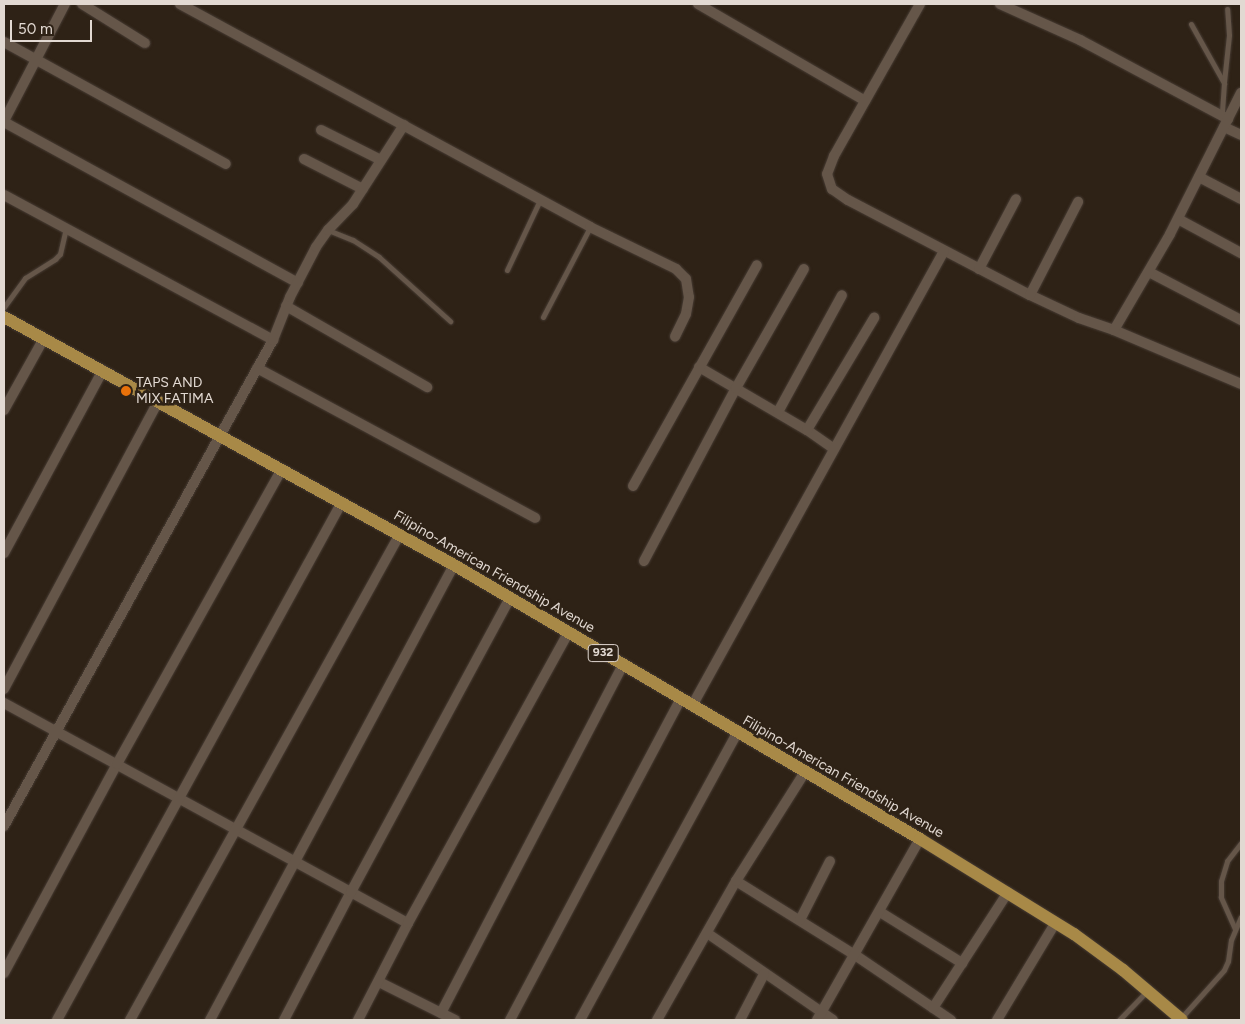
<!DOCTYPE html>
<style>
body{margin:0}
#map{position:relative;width:1245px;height:1024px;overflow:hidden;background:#2e2216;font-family:Figtree,sans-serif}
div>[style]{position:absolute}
.roads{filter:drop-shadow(0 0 1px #473c34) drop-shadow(0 0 1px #473c34)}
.service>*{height:5px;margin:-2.5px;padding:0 2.5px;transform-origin:2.5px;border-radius:2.5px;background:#655649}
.minor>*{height:10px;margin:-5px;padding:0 5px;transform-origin:5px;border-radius:5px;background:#655649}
.primary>*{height:12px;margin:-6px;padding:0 6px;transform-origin:6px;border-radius:6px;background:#a88947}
.dots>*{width:14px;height:14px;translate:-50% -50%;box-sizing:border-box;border:2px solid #2e2216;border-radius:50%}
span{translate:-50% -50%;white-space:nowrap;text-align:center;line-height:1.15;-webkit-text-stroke:5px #2e2216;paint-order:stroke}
.shield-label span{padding:1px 4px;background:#2e2216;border:1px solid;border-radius:4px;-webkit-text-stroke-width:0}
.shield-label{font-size:12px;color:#e2d9d2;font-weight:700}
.poi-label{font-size:14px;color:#e2d9d2}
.left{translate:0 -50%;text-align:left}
.street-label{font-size:14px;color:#e2d9d2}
.frame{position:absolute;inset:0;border:5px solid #e2d9d2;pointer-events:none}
.scale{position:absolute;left:10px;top:20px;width:82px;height:22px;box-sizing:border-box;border:2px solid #e2d9d2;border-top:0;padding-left:6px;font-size:15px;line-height:18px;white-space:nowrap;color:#e2d9d2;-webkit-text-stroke:4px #2e2216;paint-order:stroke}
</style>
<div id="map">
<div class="roads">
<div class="service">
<div style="left:1191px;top:24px;width:68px;rotate:60.8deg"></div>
<div style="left:1224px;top:83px;width:32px;rotate:94deg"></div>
<div style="left:1224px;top:82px;width:47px;rotate:-83.9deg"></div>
<div style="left:1229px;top:35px;width:26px;rotate:-94deg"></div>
<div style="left:328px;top:230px;width:27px;rotate:22deg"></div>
<div style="left:353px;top:240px;width:31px;rotate:33deg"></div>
<div style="left:379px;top:257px;width:96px;rotate:42deg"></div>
<div style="left:507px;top:270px;width:77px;rotate:-64.8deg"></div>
<div style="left:4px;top:307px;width:36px;rotate:-54deg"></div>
<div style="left:25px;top:278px;width:36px;rotate:-32deg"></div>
<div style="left:55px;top:259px;width:7px;rotate:-45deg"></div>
<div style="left:60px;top:254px;width:26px;rotate:-77deg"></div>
<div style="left:543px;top:317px;width:102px;rotate:-62.4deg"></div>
<div style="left:1235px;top:929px;width:35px;rotate:-114deg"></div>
<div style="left:1221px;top:897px;width:16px;rotate:-90deg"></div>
<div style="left:1221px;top:881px;width:21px;rotate:-73deg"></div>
<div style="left:1227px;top:861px;width:23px;rotate:-52deg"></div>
<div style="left:1181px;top:1018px;width:64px;rotate:-48.1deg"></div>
<div style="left:1224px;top:970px;width:10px;rotate:-66deg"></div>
<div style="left:1228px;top:961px;width:21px;rotate:-82deg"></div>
<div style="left:1231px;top:940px;width:25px;rotate:-67deg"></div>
<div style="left:1119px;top:1020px;width:42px;rotate:-46deg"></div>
</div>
<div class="minor">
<div style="left:82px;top:4px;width:74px;rotate:31.8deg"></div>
<div style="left:180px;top:4px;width:467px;rotate:28.5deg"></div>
<div style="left:590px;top:227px;width:96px;rotate:26deg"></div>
<div style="left:676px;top:269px;width:14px;rotate:45deg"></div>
<div style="left:686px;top:279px;width:18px;rotate:81deg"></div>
<div style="left:689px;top:297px;width:17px;rotate:100deg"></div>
<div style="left:686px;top:314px;width:25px;rotate:116deg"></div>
<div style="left:698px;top:4px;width:193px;rotate:30.1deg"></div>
<div style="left:920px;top:4px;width:175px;rotate:119.5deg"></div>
<div style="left:834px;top:156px;width:19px;rotate:111deg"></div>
<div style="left:827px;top:174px;width:16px;rotate:72deg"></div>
<div style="left:832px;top:189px;width:19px;rotate:35deg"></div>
<div style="left:848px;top:200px;width:205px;rotate:27.6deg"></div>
<div style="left:1030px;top:295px;width:54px;rotate:25.1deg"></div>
<div style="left:1079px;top:318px;width:37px;rotate:19deg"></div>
<div style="left:1114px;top:330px;width:138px;rotate:23deg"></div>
<div style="left:1000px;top:4px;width:88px;rotate:24.2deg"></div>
<div style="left:1080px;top:40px;width:168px;rotate:28.1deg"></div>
<div style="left:4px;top:42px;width:253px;rotate:28.8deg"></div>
<div style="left:4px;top:121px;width:132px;rotate:-62.5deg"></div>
<div style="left:4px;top:122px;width:335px;rotate:28.7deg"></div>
<div style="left:1224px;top:127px;width:19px;rotate:25deg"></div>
<div style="left:321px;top:130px;width:67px;rotate:26.6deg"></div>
<div style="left:304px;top:159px;width:66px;rotate:27deg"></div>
<div style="left:1199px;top:177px;width:47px;rotate:27.6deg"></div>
<div style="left:4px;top:195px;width:306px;rotate:28.3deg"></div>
<div style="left:1178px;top:219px;width:72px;rotate:28.4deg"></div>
<div style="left:979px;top:269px;width:79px;rotate:-62.1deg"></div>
<div style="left:1149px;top:272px;width:104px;rotate:27.6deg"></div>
<div style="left:1030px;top:295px;width:105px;rotate:-62.7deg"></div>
<div style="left:286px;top:306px;width:163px;rotate:29.9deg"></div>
<div style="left:1114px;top:330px;width:111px;rotate:-59.7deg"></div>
<div style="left:1170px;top:234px;width:158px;rotate:-63.3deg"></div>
<div style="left:699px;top:367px;width:125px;rotate:30.3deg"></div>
<div style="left:807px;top:430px;width:33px;rotate:35deg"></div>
<div style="left:257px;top:368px;width:316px;rotate:28.3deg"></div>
<div style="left:4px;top:410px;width:82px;rotate:-60.9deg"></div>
<div style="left:778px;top:412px;width:133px;rotate:-61.3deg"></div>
<div style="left:807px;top:430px;width:131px;rotate:-59.1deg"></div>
<div style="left:633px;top:486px;width:253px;rotate:-60.7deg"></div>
<div style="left:4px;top:553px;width:208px;rotate:-61.6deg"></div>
<div style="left:644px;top:561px;width:196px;rotate:-62deg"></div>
<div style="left:736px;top:388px;width:137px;rotate:-60.3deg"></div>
<div style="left:4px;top:689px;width:328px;rotate:-61.8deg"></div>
<div style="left:4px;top:703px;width:460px;rotate:28.6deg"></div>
<div style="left:692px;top:706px;width:520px;rotate:-61.02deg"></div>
<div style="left:4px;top:826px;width:555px;rotate:-61.04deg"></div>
<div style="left:273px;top:340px;width:46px;rotate:-68.4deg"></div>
<div style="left:290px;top:297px;width:56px;rotate:-62.5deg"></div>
<div style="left:316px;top:247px;width:21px;rotate:-55deg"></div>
<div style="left:328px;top:230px;width:36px;rotate:-46deg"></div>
<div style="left:353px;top:204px;width:94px;rotate:-57.2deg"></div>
<div style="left:736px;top:881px;width:140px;rotate:31.9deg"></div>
<div style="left:855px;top:955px;width:116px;rotate:34.1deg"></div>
<div style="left:880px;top:912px;width:97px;rotate:31.9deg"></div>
<div style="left:800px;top:920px;width:66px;rotate:-63deg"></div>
<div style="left:707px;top:933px;width:153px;rotate:34.6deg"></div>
<div style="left:4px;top:973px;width:238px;rotate:-61.6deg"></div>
<div style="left:117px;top:764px;width:338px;rotate:-60.8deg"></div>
<div style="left:379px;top:982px;width:85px;rotate:26.6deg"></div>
<div style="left:933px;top:1008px;width:138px;rotate:-57.1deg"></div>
<div style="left:441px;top:1013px;width:393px;rotate:-62.4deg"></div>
<div style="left:57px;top:1020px;width:591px;rotate:-61.18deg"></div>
<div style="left:130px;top:1020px;width:556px;rotate:-60.95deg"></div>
<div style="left:210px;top:1020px;width:516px;rotate:-61.8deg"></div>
<div style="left:284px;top:1020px;width:144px;rotate:-62.4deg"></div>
<div style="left:351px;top:892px;width:334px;rotate:-61.6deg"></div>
<div style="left:358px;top:1020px;width:109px;rotate:-62.7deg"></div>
<div style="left:408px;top:923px;width:331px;rotate:-61.1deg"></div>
<div style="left:510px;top:1020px;width:364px;rotate:-62deg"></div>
<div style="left:580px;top:1020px;width:327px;rotate:-61.3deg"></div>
<div style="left:657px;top:1020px;width:160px;rotate:-60.4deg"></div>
<div style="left:736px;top:881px;width:129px;rotate:-57.7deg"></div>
<div style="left:740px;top:1020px;width:52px;rotate:-62.4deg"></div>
<div style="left:817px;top:1020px;width:208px;rotate:-60.4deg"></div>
<div style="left:997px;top:1020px;width:114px;rotate:-59deg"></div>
</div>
<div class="primary">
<div style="left:4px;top:317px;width:514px;rotate:28.86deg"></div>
<div style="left:454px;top:565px;width:541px;rotate:30.45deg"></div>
<div style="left:920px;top:839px;width:181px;rotate:31.7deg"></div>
<div style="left:1074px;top:934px;width:61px;rotate:36.3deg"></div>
<div style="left:1123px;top:970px;width:77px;rotate:40.3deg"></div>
</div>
</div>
<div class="dots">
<div style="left:126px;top:391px;background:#e8710a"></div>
</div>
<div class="shield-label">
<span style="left:603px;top:653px">932</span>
</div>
<div class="poi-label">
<span class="left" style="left:136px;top:391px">TAPS AND<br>MIX FATIMA</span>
</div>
<div class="street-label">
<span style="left:494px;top:572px;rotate:30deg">Filipino-American Friendship Avenue</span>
<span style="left:843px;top:777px;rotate:30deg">Filipino-American Friendship Avenue</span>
</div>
<div class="frame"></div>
<div class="scale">50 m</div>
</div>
